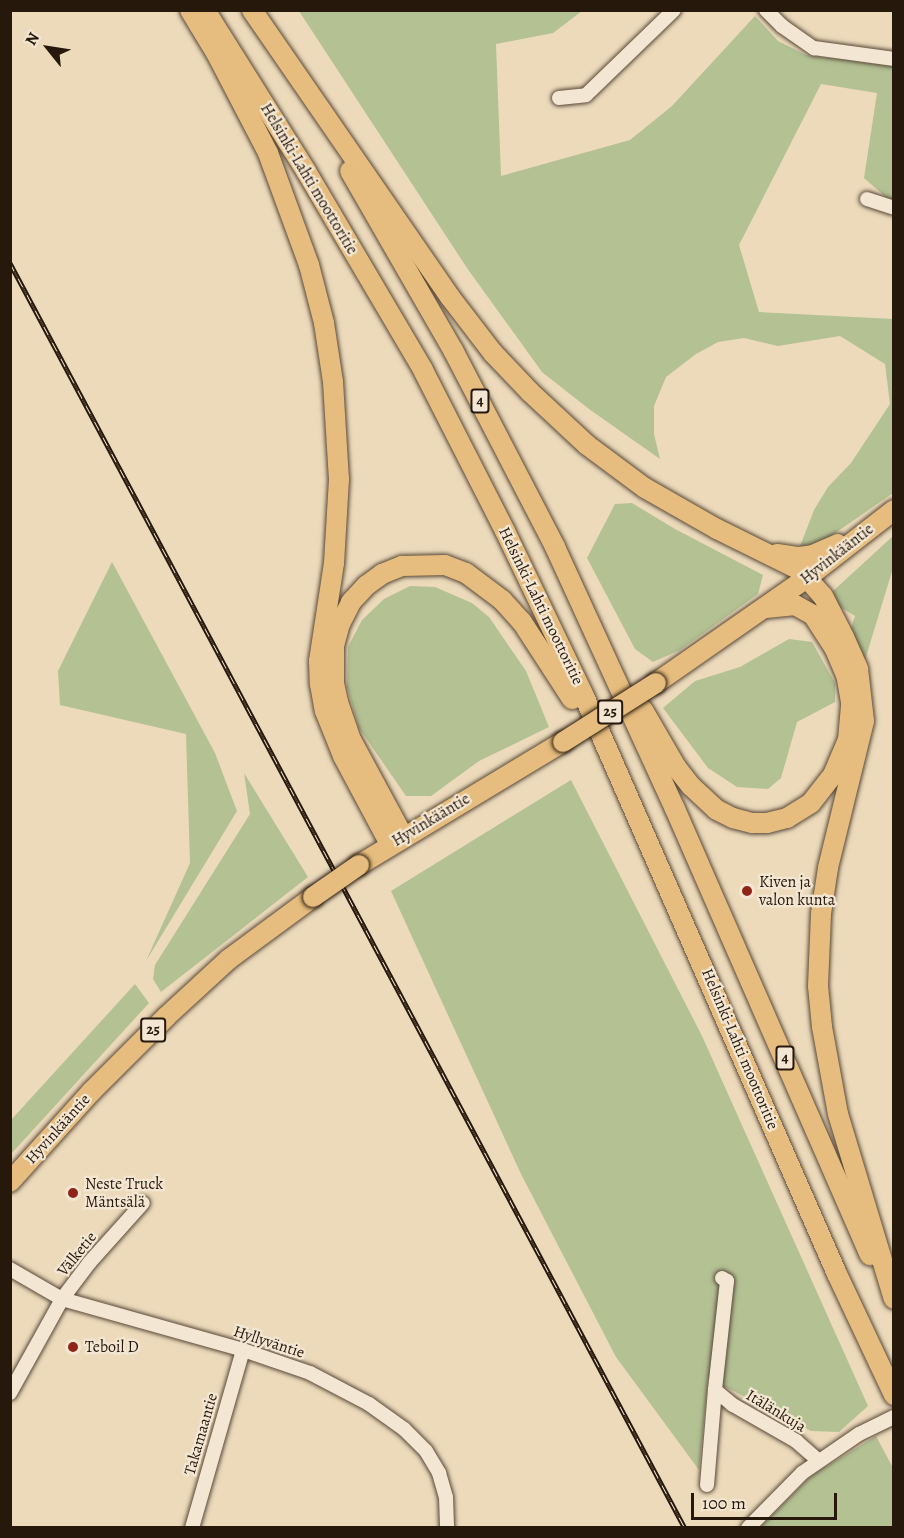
<!DOCTYPE html>
<meta charset="utf-8">
<style>
body{margin:0}
#map{position:relative;width:904px;height:1538px;overflow:hidden;background:#ecdabb;font-family:Alegreya,serif}
div>[style]{position:absolute}
.green>*{inset:0;background:#b3c193}
.roads{filter:drop-shadow(0 0 2px #584838) drop-shadow(0 0 2px #584838)}
.minor>*{height:14px;margin:-7px;padding:0 7px;transform-origin:7px;border-radius:7px;background:#f3e7d3}
.highway>*{height:20px;margin:-10px;padding:0 10px;transform-origin:10px;border-radius:10px;background:#e6bd7e}
.rail>*{height:5px;margin-top:-2.5px;transform-origin:0;background:repeating-linear-gradient(90deg,#f3e7d3 0 9px,#27180c 0 18px);box-sizing:border-box;border-block:2px solid #27180c}
.bridges{filter:drop-shadow(0 0 2px #27180c) drop-shadow(0 0 2px #27180c)}
.highway-bridge>*{height:20px;margin:-10px;padding:0 10px;transform-origin:10px;border-radius:10px;background:#e6bd7e}
.dots>*{width:16px;height:16px;translate:-50% -50%;box-sizing:border-box;border:3px solid #f3e7d3;border-radius:50%}
span{translate:-50% -50%;white-space:nowrap;text-align:center;line-height:1.15;-webkit-text-stroke:4.5px #f3e7d3;paint-order:stroke}
.shield-label span{padding:2px 4px;background:#f3e7d3;border:2px solid;border-radius:4px;-webkit-text-stroke-width:0}
.shield-label{font-size:15px;color:#27180c;font-weight:700}
.street-label{font-size:16px;color:#27180c}
.poi-label{font-size:16px;color:#27180c}
.left{translate:0 -50%;text-align:left}
.frame{position:absolute;inset:0;border:12px solid #27180c;pointer-events:none}
.north{position:absolute;left:18px;top:18px;width:60px;height:60px;-webkit-text-stroke:4px #f3e7d3;paint-order:stroke;rotate:300deg;font-size:16px;font-weight:700;line-height:24px;text-align:center;color:#27180c}
.north::after{content:'';display:block;margin:auto;width:21px;height:27px;background:#27180c;clip-path:polygon(50% 0,100% 100%,50% 72%,0 100%)}
.scale{position:absolute;left:691px;top:1493px;width:146px;height:27px;box-sizing:border-box;border:3px solid #27180c;border-top:0;padding-left:8px;font-size:18px;line-height:21px;white-space:nowrap;color:#27180c;-webkit-text-stroke:4px #f3e7d3;paint-order:stroke}
</style>
<div id="map">
<div class="green">
<div style="clip-path:polygon(299px 11px,582px 11px,553px 33px,496px 44px,501px 176px,630px 140px,672px 106px,755px 16px,778px 41px,806px 55px,893px 66px,893px 200px,888px 199px,864px 178px,877px 93px,821px 84px,739px 245px,759px 312px,893px 319px,893px 493px,828px 538px,799px 549px,814px 510px,828px 487px,851px 463px,890px 404px,885px 364px,840px 336px,778px 346px,744px 338px,718px 342px,696px 354px,666px 377px,654px 406px,654px 434px,660px 459px,589px 409px,542px 372px,467px 268px)"></div>
<div style="clip-path:polygon(632px 503px,675px 529px,763px 575px,758px 594px,680px 650px,653px 662px,635px 649px,587px 558px,615px 504px)"></div>
<div style="clip-path:polygon(893px 536px,893px 568px,865px 660px,850px 631px,855px 616px,835px 604px,832px 592px)"></div>
<div style="clip-path:polygon(112px 562px,215px 753px,237px 811px,146px 961px,190px 863px,186px 734px,60px 705px,58px 671px)"></div>
<div style="clip-path:polygon(410px 586px,435px 587px,472px 603px,489px 617px,526px 671px,549px 727px,479px 761px,431px 796px,406px 796px,359px 728px,347px 687px,348px 647px,362px 620px,384px 599px)"></div>
<div style="clip-path:polygon(789px 639px,812px 642px,835px 683px,835px 702px,797px 722px,781px 778px,768px 789px,737px 787px,708px 768px,663px 708px,695px 681px,740px 667px)"></div>
<div style="clip-path:polygon(244px 773px,308px 877px,161px 992px,153px 979px,155px 965px,250px 814px)"></div>
<div style="clip-path:polygon(571px 780px,702px 1036px,868px 1406px,839px 1432px,811px 1431px,708px 1378px,699px 1470px,616px 1357px,521px 1174px,391px 891px)"></div>
<div style="clip-path:polygon(135px 984px,149px 1003px,11px 1154px,11px 1120px)"></div>
<div style="clip-path:polygon(876px 1436px,893px 1468px,893px 1527px,760px 1528px,811px 1476px)"></div>
</div>
<div class="roads">
<div class="minor">
<div style="left:766px;top:10px;width:23px;rotate:45deg"></div>
<div style="left:782px;top:26px;width:39px;rotate:35deg"></div>
<div style="left:814px;top:48px;width:81px;rotate:7.8deg"></div>
<div style="left:559px;top:98px;width:27px;rotate:-6deg"></div>
<div style="left:586px;top:95px;width:122px;rotate:-44deg"></div>
<div style="left:867px;top:199px;width:28px;rotate:18deg"></div>
<div style="left:10px;top:1269px;width:60px;rotate:30deg"></div>
<div style="left:62px;top:1299px;width:188px;rotate:15.7deg"></div>
<div style="left:243px;top:1350px;width:71px;rotate:18.9deg"></div>
<div style="left:310px;top:1373px;width:67px;rotate:27.7deg"></div>
<div style="left:369px;top:1404px;width:43px;rotate:35.5deg"></div>
<div style="left:404px;top:1429px;width:31px;rotate:45deg"></div>
<div style="left:426px;top:1451px;width:26px;rotate:59deg"></div>
<div style="left:439px;top:1473px;width:25px;rotate:74deg"></div>
<div style="left:446px;top:1497px;width:31px;rotate:88deg"></div>
<div style="left:722px;top:1278px;width:6px;rotate:31deg"></div>
<div style="left:727px;top:1281px;width:110px;rotate:96.3deg"></div>
<div style="left:715px;top:1390px;width:23px;rotate:40deg"></div>
<div style="left:733px;top:1405px;width:73px;rotate:29.7deg"></div>
<div style="left:796px;top:1441px;width:30px;rotate:41deg"></div>
<div style="left:10px;top:1393px;width:107px;rotate:-61deg"></div>
<div style="left:62px;top:1299px;width:46px;rotate:-52.9deg"></div>
<div style="left:90px;top:1262px;width:79px;rotate:-48.1deg"></div>
<div style="left:707px;top:1485px;width:95px;rotate:-85.2deg"></div>
<div style="left:192px;top:1528px;width:185px;rotate:-74deg"></div>
<div style="left:748px;top:1528px;width:77px;rotate:-45.5deg"></div>
<div style="left:802px;top:1473px;width:69px;rotate:-34.4deg"></div>
<div style="left:859px;top:1434px;width:39px;rotate:-26deg"></div>
</div>
<div class="highway">
<div style="left:190px;top:10px;width:50px;rotate:58.8deg"></div>
<div style="left:216px;top:53px;width:113px;rotate:62.5deg"></div>
<div style="left:268px;top:153px;width:119px;rotate:69.9deg"></div>
<div style="left:309px;top:265px;width:60px;rotate:75.5deg"></div>
<div style="left:324px;top:323px;width:60px;rotate:81.3deg"></div>
<div style="left:333px;top:382px;width:97px;rotate:86.5deg"></div>
<div style="left:339px;top:479px;width:84px;rotate:93.4deg"></div>
<div style="left:334px;top:563px;width:99px;rotate:98.7deg"></div>
<div style="left:319px;top:661px;width:23px;rotate:88deg"></div>
<div style="left:320px;top:684px;width:27px;rotate:80deg"></div>
<div style="left:325px;top:711px;width:48px;rotate:68.2deg"></div>
<div style="left:343px;top:756px;width:100px;rotate:61.9deg"></div>
<div style="left:205px;top:10px;width:190px;rotate:57.9deg"></div>
<div style="left:306px;top:171px;width:231px;rotate:59.5deg"></div>
<div style="left:423px;top:370px;width:181px;rotate:63deg"></div>
<div style="left:505px;top:531px;width:183px;rotate:64.4deg"></div>
<div style="left:584px;top:696px;width:631px;rotate:66.36deg"></div>
<div style="left:837px;top:1274px;width:134px;rotate:64.8deg"></div>
<div style="left:252px;top:10px;width:349px;rotate:55.4deg"></div>
<div style="left:450px;top:297px;width:71px;rotate:52.5deg"></div>
<div style="left:493px;top:353px;width:54px;rotate:46.5deg"></div>
<div style="left:530px;top:392px;width:78px;rotate:42.9deg"></div>
<div style="left:587px;top:445px;width:72px;rotate:36.6deg"></div>
<div style="left:645px;top:488px;width:83px;rotate:29.7deg"></div>
<div style="left:717px;top:529px;width:93px;rotate:26.3deg"></div>
<div style="left:800px;top:570px;width:35px;rotate:49deg"></div>
<div style="left:823px;top:596px;width:46px;rotate:62.9deg"></div>
<div style="left:844px;top:637px;width:35px;rotate:66deg"></div>
<div style="left:858px;top:669px;width:52px;rotate:83.4deg"></div>
<div style="left:864px;top:721px;width:151px;rotate:103.8deg"></div>
<div style="left:828px;top:868px;width:47px;rotate:98.7deg"></div>
<div style="left:821px;top:914px;width:72px;rotate:92.4deg"></div>
<div style="left:818px;top:986px;width:41px;rotate:84.4deg"></div>
<div style="left:822px;top:1027px;width:88px;rotate:79.6deg"></div>
<div style="left:838px;top:1114px;width:193px;rotate:73.2deg"></div>
<div style="left:350px;top:171px;width:207px;rotate:60.1deg"></div>
<div style="left:453px;top:350px;width:222px;rotate:62.6deg"></div>
<div style="left:555px;top:547px;width:288px;rotate:65.4deg"></div>
<div style="left:675px;top:809px;width:487px;rotate:66.4deg"></div>
<div style="left:777px;top:554px;width:22px;rotate:8deg"></div>
<div style="left:799px;top:557px;width:14px;rotate:-8deg"></div>
<div style="left:813px;top:555px;width:27px;rotate:-24deg"></div>
<div style="left:656px;top:683px;width:185px;rotate:-34.9deg"></div>
<div style="left:808px;top:577px;width:109px;rotate:-37.9deg"></div>
<div style="left:643px;top:710px;width:66px;rotate:59.9deg"></div>
<div style="left:676px;top:767px;width:24px;rotate:52deg"></div>
<div style="left:691px;top:786px;width:35px;rotate:43deg"></div>
<div style="left:717px;top:810px;width:18px;rotate:27deg"></div>
<div style="left:733px;top:818px;width:20px;rotate:15deg"></div>
<div style="left:752px;top:823px;width:15px"></div>
<div style="left:767px;top:823px;width:21px;rotate:-14deg"></div>
<div style="left:787px;top:818px;width:28px;rotate:-32deg"></div>
<div style="left:811px;top:803px;width:36px;rotate:-52deg"></div>
<div style="left:833px;top:775px;width:38px;rotate:-67deg"></div>
<div style="left:848px;top:740px;width:38px;rotate:-85deg"></div>
<div style="left:851px;top:702px;width:27px;rotate:-100deg"></div>
<div style="left:846px;top:675px;width:28px;rotate:-113deg"></div>
<div style="left:835px;top:649px;width:40px;rotate:-122.9deg"></div>
<div style="left:813px;top:615px;width:21px;rotate:-151deg"></div>
<div style="left:795px;top:605px;width:29px;rotate:174deg"></div>
<div style="left:403px;top:836px;width:109px;rotate:-118.4deg"></div>
<div style="left:351px;top:740px;width:40px;rotate:-108.9deg"></div>
<div style="left:338px;top:702px;width:19px;rotate:-102deg"></div>
<div style="left:334px;top:683px;width:37px;rotate:-90deg"></div>
<div style="left:334px;top:646px;width:23px;rotate:-75deg"></div>
<div style="left:340px;top:624px;width:25px;rotate:-63deg"></div>
<div style="left:351px;top:602px;width:23px;rotate:-47deg"></div>
<div style="left:367px;top:585px;width:19px;rotate:-36deg"></div>
<div style="left:382px;top:574px;width:22px;rotate:-22deg"></div>
<div style="left:402px;top:566px;width:43px;rotate:-1.3deg"></div>
<div style="left:445px;top:565px;width:22px;rotate:21deg"></div>
<div style="left:466px;top:573px;width:45px;rotate:36.9deg"></div>
<div style="left:502px;top:600px;width:30px;rotate:48deg"></div>
<div style="left:522px;top:622px;width:92px;rotate:57deg"></div>
<div style="left:359px;top:865px;width:238px;rotate:-31.1deg"></div>
<div style="left:10px;top:1182px;width:121px;rotate:-48deg"></div>
<div style="left:91px;top:1092px;width:107px;rotate:-45deg"></div>
<div style="left:167px;top:1016px;width:84px;rotate:-42.6deg"></div>
<div style="left:229px;top:959px;width:104px;rotate:-36.4deg"></div>
</div>
</div>
<div class="rail">
<div style="left:10px;top:263px;width:1434px;rotate:61.92deg"></div>
</div>
<div class="bridges">
<div class="highway-bridge">
<div style="left:563px;top:742px;width:110px;rotate:-32.4deg"></div>
<div style="left:313px;top:897px;width:56px;rotate:-34.8deg"></div>
</div>
</div>
<div class="dots">
<div style="left:747px;top:891px;background:#8f2418"></div>
<div style="left:73px;top:1193px;background:#8f2418"></div>
<div style="left:73px;top:1347px;background:#8f2418"></div>
</div>
<div class="shield-label">
<span style="left:480px;top:401px">4</span>
<span style="left:610px;top:712px">25</span>
<span style="left:153px;top:1030px">25</span>
<span style="left:785px;top:1058px">4</span>
</div>
<div class="street-label">
<span style="left:309px;top:179px;rotate:59deg">Helsinki-Lahti moottoritie</span>
<span style="left:837px;top:554px;rotate:-38deg">Hyvinkääntie</span>
<span style="left:541px;top:606px;rotate:64deg">Helsinki-Lahti moottoritie</span>
<span style="left:431px;top:820px;rotate:-31deg">Hyvinkääntie</span>
<span style="left:740px;top:1049px;rotate:67deg">Helsinki-Lahti moottoritie</span>
<span style="left:58px;top:1129px;rotate:-48deg">Hyvinkääntie</span>
<span style="left:77px;top:1254px;rotate:-51deg">Välketie</span>
<span style="left:269px;top:1342px;rotate:18deg">Hyllyväntie</span>
<span style="left:776px;top:1411px;rotate:31deg">Itälänkuja</span>
<span style="left:201px;top:1434px;rotate:-74deg">Takamaantie</span>
</div>
<div class="poi-label">
<span class="left" style="left:759px;top:891px">Kiven ja<br>valon kunta</span>
<span class="left" style="left:85px;top:1193px">Neste Truck<br>Mäntsälä</span>
<span class="left" style="left:85px;top:1347px">Teboil D</span>
</div>
<div class="frame"></div>
<div class="north">N</div>
<div class="scale">100 m</div>
</div>
